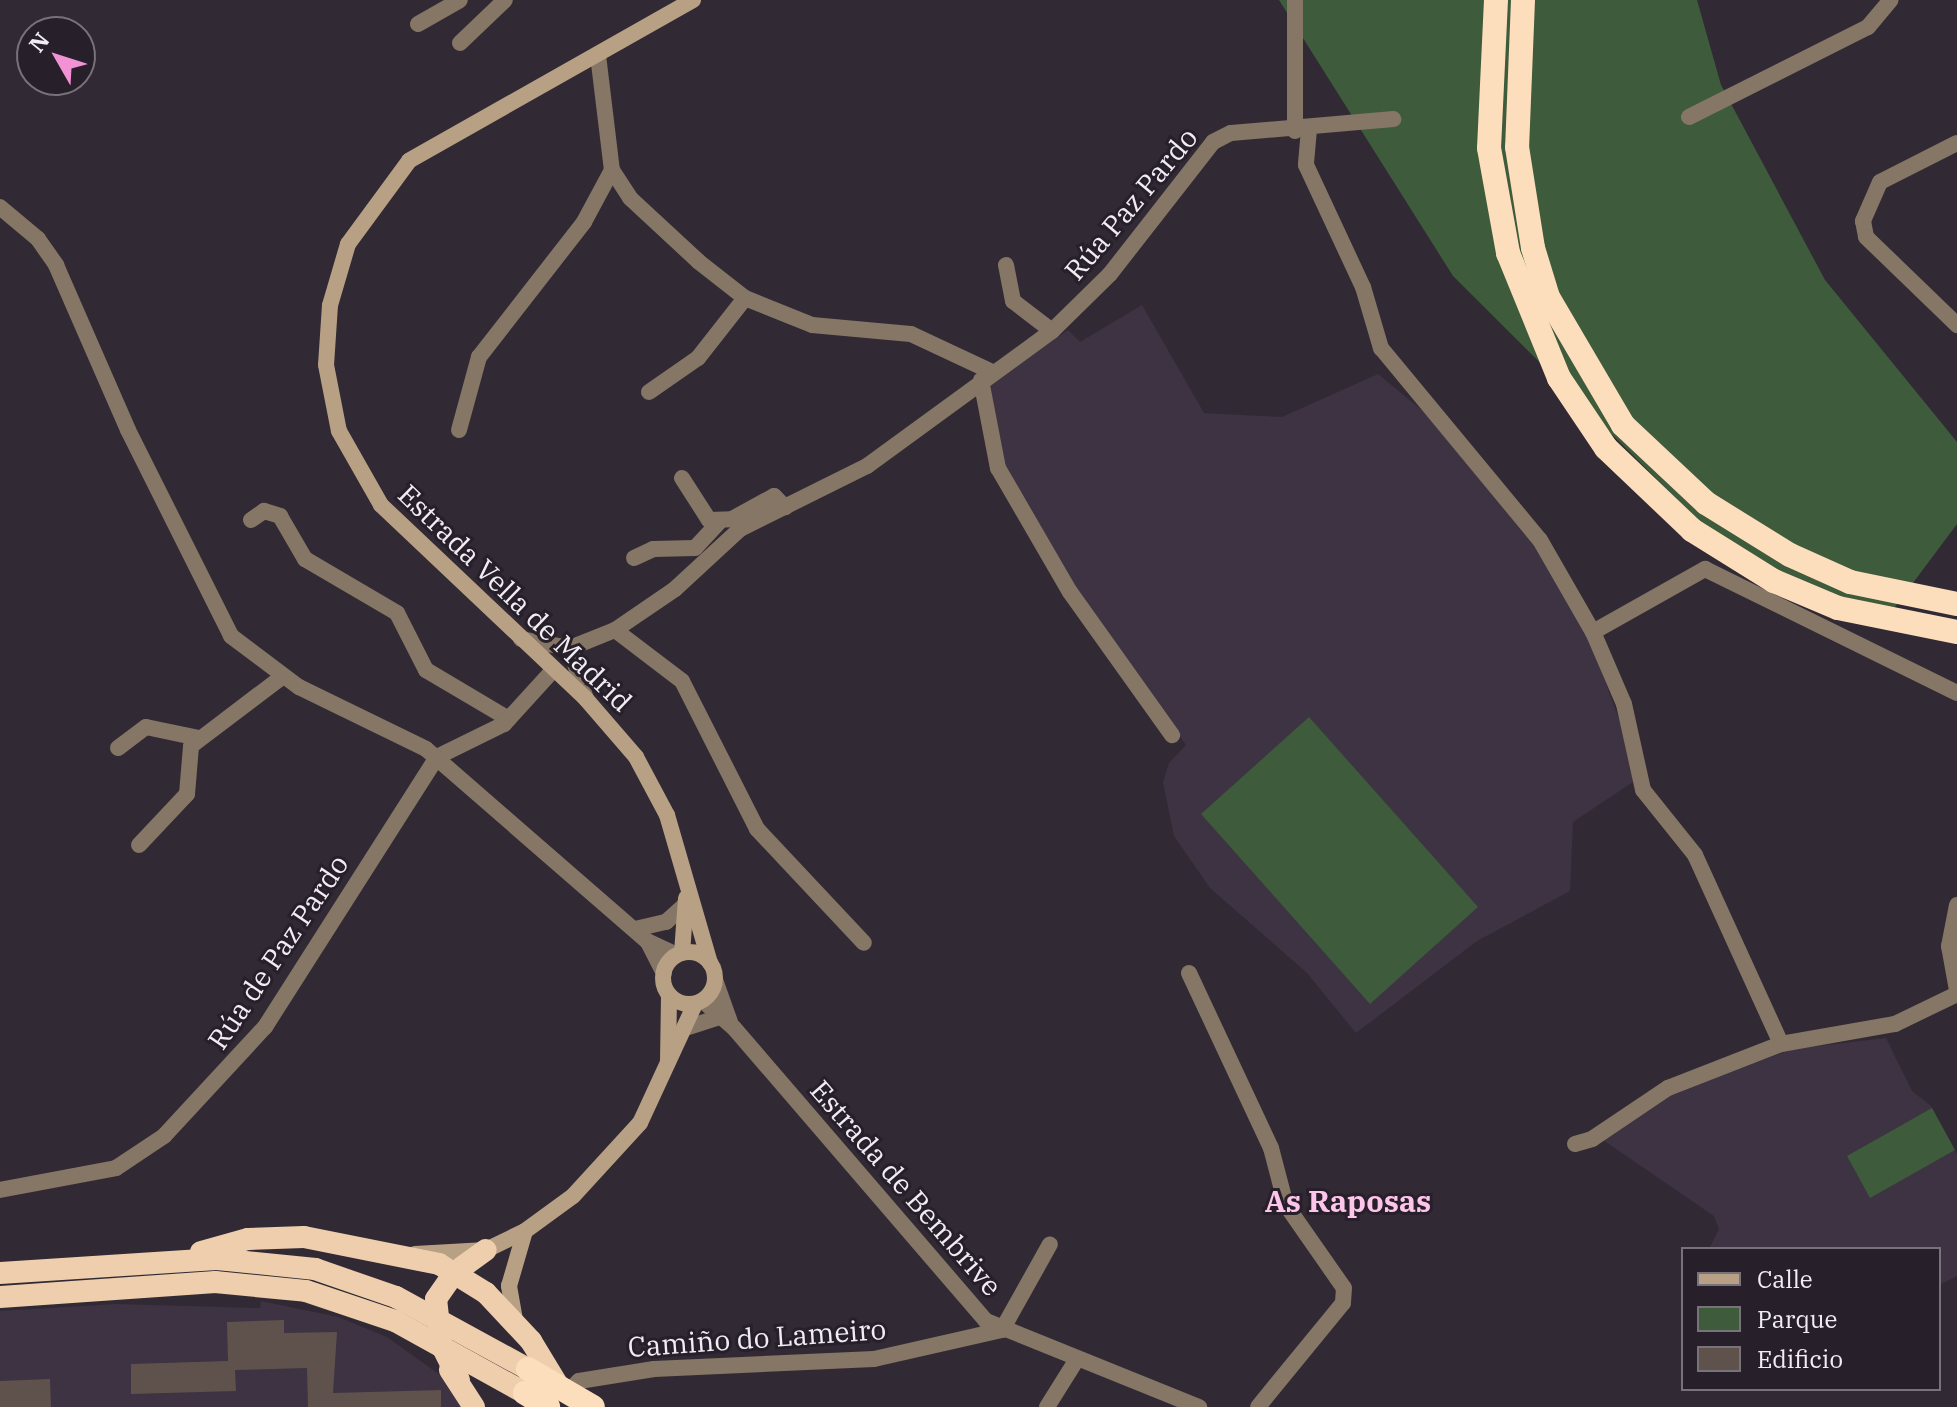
<!DOCTYPE html>
<meta charset="utf-8">
<style>
body{margin:0}
#map{position:relative;width:1957px;height:1407px;overflow:hidden;background:#312a34;font-family:"IBM Plex Serif",serif}
div>[style]{position:absolute}
.built>*{inset:0;background:#3d3342}
.green>*{inset:0;background:#3e5b3c}
.building>*{inset:0;background:#5f524d}
.minor>*{height:16px;margin:-8px;padding:0 8px;transform-origin:8px;border-radius:8px;background:#857665}
.tertiary>*{height:16px;margin:-8px;padding:0 8px;transform-origin:8px;border-radius:8px;background:#857665}
.secondary>*{height:16px;margin:-8px;padding:0 8px;transform-origin:8px;border-radius:8px;background:#b8a084}
.secondary>.ring{margin:-8px;padding:0;box-sizing:content-box;background:none;border:16px solid #b8a084;border-radius:50%}
.trunk>*{height:22px;margin:-11px;padding:0 11px;transform-origin:11px;border-radius:11px;background:#eeceac}
.motorway>*{height:24px;margin:-12px;padding:0 12px;transform-origin:12px;border-radius:12px;background:#fddebc}
span{translate:-50% -50%;white-space:nowrap;text-align:center;line-height:1.15;-webkit-text-stroke:6px #27202a;paint-order:stroke}
.street-label{font-size:28px;color:#f2edf4}
.neighbourhood-label{font-size:30px;color:#fdc5ea;font-weight:700}
.legend{position:absolute;left:1681px;top:1247px;width:260px;height:144px;box-sizing:border-box;background:#27202a;border:2px solid #78727b;margin:0;padding:10px 14px;list-style:none;font-size:24px;color:#f2edf4}
.legend li{display:flex;align-items:center;gap:16px;height:40px}
.legend b{width:40px;border:2px solid #78727b}
.north{position:absolute;left:16px;top:16px;width:80px;height:80px;box-sizing:border-box;background:#27202a;border:2px solid #78727b;border-radius:50%;rotate:309deg;font-size:22px;font-weight:700;line-height:32px;text-align:center;color:#f2edf4}
.north::after{content:'';display:block;margin:auto;width:28px;height:36px;background:#f391d5;clip-path:polygon(50% 0,100% 100%,50% 72%,0 100%)}
</style>
<div id="map">
<div class="built">
<div style="clip-path:polygon(1142px 305px,1204px 413px,1282px 417px,1378px 374px,1446px 430px,1529px 532px,1582px 619px,1637px 768px,1633px 782px,1573px 822px,1570px 891px,1477px 941px,1356px 1033px,1307px 973px,1210px 888px,1174px 836px,1163px 782px,1169px 763px,1186px 745px,1064px 575px,1002px 465px,986px 406px,990px 384px,1068px 330px,1080px 342px)"></div>
<div style="clip-path:polygon(1886px 1038px,1912px 1091px,1931px 1106px,1957px 1154px,1957px 1276px,1939px 1285px,1939px 1249px,1709px 1249px,1719px 1229px,1714px 1216px,1603px 1140px,1674px 1093px,1793px 1049px)"></div>
<div style="clip-path:polygon(261px 1301px,338px 1317px,387px 1337px,440px 1375px,461px 1407px,0 1407px,0 1311px,116px 1304px,260px 1308px)"></div>
</div>
<div class="green">
<div style="clip-path:polygon(1279px 0,1697px 0,1721px 85px,1825px 280px,1957px 442px,1957px 524px,1886px 619px,1750px 572px,1453px 276px)"></div>
<div style="clip-path:polygon(1309px 717px,1478px 907px,1370px 1004px,1201px 814px)"></div>
<div style="clip-path:polygon(1932px 1108px,1955px 1150px,1870px 1198px,1847px 1156px)"></div>
</div>
<div class="building">
<div style="clip-path:polygon(284px 1320px,284px 1333px,337px 1332px,333px 1393px,441px 1390px,441px 1407px,308px 1407px,307px 1368px,235px 1370px,236px 1391px,131px 1394px,131px 1364px,228px 1361px,227px 1322px)"></div>
<div style="clip-path:polygon(50px 1379px,51px 1407px,0 1407px,0 1381px)"></div>
</div>
<div class="minor">
<div style="left:418px;top:24px;width:48px;rotate:-29.7deg"></div>
<div style="left:460px;top:43px;width:62px;rotate:-43.7deg"></div>
<div style="left:598px;top:55px;width:116px;rotate:83.1deg"></div>
<div style="left:612px;top:170px;width:33px;rotate:57deg"></div>
<div style="left:630px;top:198px;width:94px;rotate:42.8deg"></div>
<div style="left:699px;top:262px;width:58px;rotate:38deg"></div>
<div style="left:745px;top:298px;width:72px;rotate:21.9deg"></div>
<div style="left:812px;top:325px;width:99px;rotate:5.2deg"></div>
<div style="left:911px;top:334px;width:89px;rotate:25.1deg"></div>
<div style="left:1689px;top:117px;width:200px;rotate:-26.7deg"></div>
<div style="left:1868px;top:27px;width:35px;rotate:-50deg"></div>
<div style="left:1309px;top:129px;width:36px;rotate:95deg"></div>
<div style="left:1306px;top:165px;width:135px;rotate:65deg"></div>
<div style="left:1363px;top:287px;width:64px;rotate:73.6deg"></div>
<div style="left:1381px;top:348px;width:249px;rotate:50.4deg"></div>
<div style="left:1540px;top:540px;width:106px;rotate:60.1deg"></div>
<div style="left:1593px;top:632px;width:78px;rotate:66.7deg"></div>
<div style="left:1624px;top:704px;width:88px;rotate:77.5deg"></div>
<div style="left:1643px;top:790px;width:83px;rotate:51.3deg"></div>
<div style="left:1695px;top:855px;width:208px;rotate:65.5deg"></div>
<div style="left:1295px;top:131px;width:131px;rotate:-90deg"></div>
<div style="left:1957px;top:143px;width:86px;rotate:153.1deg"></div>
<div style="left:1880px;top:182px;width:43px;rotate:113.6deg"></div>
<div style="left:1863px;top:221px;width:16px;rotate:79deg"></div>
<div style="left:1866px;top:237px;width:127px;rotate:44deg"></div>
<div style="left:1006px;top:265px;width:37px;rotate:79deg"></div>
<div style="left:1013px;top:301px;width:49px;rotate:37.6deg"></div>
<div style="left:981px;top:380px;width:90px;rotate:79.1deg"></div>
<div style="left:998px;top:468px;width:143px;rotate:59.9deg"></div>
<div style="left:1070px;top:592px;width:176px;rotate:54.5deg"></div>
<div style="left:649px;top:392px;width:60px;rotate:-34.8deg"></div>
<div style="left:698px;top:358px;width:76px;rotate:-51.9deg"></div>
<div style="left:459px;top:430px;width:76px;rotate:-74.7deg"></div>
<div style="left:479px;top:357px;width:171px;rotate:-52.1deg"></div>
<div style="left:584px;top:222px;width:59px;rotate:-61.7deg"></div>
<div style="left:682px;top:478px;width:50px;rotate:57.3deg"></div>
<div style="left:709px;top:520px;width:23px;rotate:-2deg"></div>
<div style="left:732px;top:519px;width:48px;rotate:-28.7deg"></div>
<div style="left:774px;top:496px;width:16px;rotate:45deg"></div>
<div style="left:251px;top:520px;width:16px;rotate:-35deg"></div>
<div style="left:264px;top:511px;width:17px;rotate:17deg"></div>
<div style="left:280px;top:516px;width:50px;rotate:59.8deg"></div>
<div style="left:305px;top:559px;width:107px;rotate:30.4deg"></div>
<div style="left:397px;top:613px;width:64px;rotate:63deg"></div>
<div style="left:426px;top:670px;width:96px;rotate:30.6deg"></div>
<div style="left:634px;top:558px;width:21px;rotate:-25deg"></div>
<div style="left:653px;top:549px;width:42px;rotate:-1.4deg"></div>
<div style="left:695px;top:548px;width:35px;rotate:-47deg"></div>
<div style="left:615px;top:630px;width:84px;rotate:37.3deg"></div>
<div style="left:682px;top:681px;width:166px;rotate:63.1deg"></div>
<div style="left:757px;top:829px;width:156px;rotate:46.8deg"></div>
<div style="left:1593px;top:632px;width:129px;rotate:-29.4deg"></div>
<div style="left:1705px;top:569px;width:281px;rotate:26.2deg"></div>
<div style="left:521px;top:639px;width:50px;rotate:10.4deg"></div>
<div style="left:570px;top:648px;width:53px;rotate:72.6deg"></div>
<div style="left:570px;top:648px;width:48px;rotate:-21.8deg"></div>
<div style="left:615px;top:630px;width:73px;rotate:-34.3deg"></div>
<div style="left:675px;top:589px;width:88px;rotate:-42.7deg"></div>
<div style="left:740px;top:529px;width:142px;rotate:-26.4deg"></div>
<div style="left:867px;top:466px;width:229px;rotate:-36.1deg"></div>
<div style="left:1052px;top:331px;width:81px;rotate:-44.5deg"></div>
<div style="left:1110px;top:274px;width:167px;rotate:-52deg"></div>
<div style="left:1213px;top:142px;width:20px;rotate:-27deg"></div>
<div style="left:1231px;top:133px;width:163px;rotate:-4.9deg"></div>
<div style="left:118px;top:748px;width:35px;rotate:-37deg"></div>
<div style="left:146px;top:727px;width:53px;rotate:11.9deg"></div>
<div style="left:139px;top:845px;width:70px;rotate:-46.7deg"></div>
<div style="left:187px;top:794px;width:48px;rotate:-85.2deg"></div>
<div style="left:191px;top:746px;width:114px;rotate:-37.2deg"></div>
<div style="left:1957px;top:905px;width:42px;rotate:101deg"></div>
<div style="left:1949px;top:946px;width:45px;rotate:79.7deg"></div>
<div style="left:1189px;top:973px;width:193px;rotate:64.9deg"></div>
<div style="left:1271px;top:1148px;width:59px;rotate:75.3deg"></div>
<div style="left:1286px;top:1205px;width:101px;rotate:55.1deg"></div>
<div style="left:1344px;top:1288px;width:15px;rotate:94deg"></div>
<div style="left:1343px;top:1303px;width:134px;rotate:129.3deg"></div>
<div style="left:1575px;top:1144px;width:18px;rotate:-16deg"></div>
<div style="left:1592px;top:1139px;width:92px;rotate:-33.9deg"></div>
<div style="left:1668px;top:1088px;width:121px;rotate:-21.3deg"></div>
<div style="left:1781px;top:1044px;width:116px;rotate:-10deg"></div>
<div style="left:1895px;top:1024px;width:69px;rotate:-25.8deg"></div>
<div style="left:0;top:1190px;width:118px;rotate:-10.7deg"></div>
<div style="left:116px;top:1168px;width:58px;rotate:-33.7deg"></div>
<div style="left:164px;top:1136px;width:149px;rotate:-47.2deg"></div>
<div style="left:265px;top:1027px;width:320px;rotate:-57.5deg"></div>
<div style="left:437px;top:757px;width:75px;rotate:-26.2deg"></div>
<div style="left:504px;top:724px;width:74px;rotate:-47.7deg"></div>
<div style="left:567px;top:1393px;width:17px;rotate:-45deg"></div>
<div style="left:579px;top:1381px;width:76px;rotate:-9.1deg"></div>
<div style="left:654px;top:1369px;width:220px;rotate:-2.6deg"></div>
<div style="left:874px;top:1359px;width:131px;rotate:-12.8deg"></div>
<div style="left:1002px;top:1330px;width:98px;rotate:-60.8deg"></div>
<div style="left:1047px;top:1407px;width:57px;rotate:-58deg"></div>
</div>
<div class="tertiary">
<div style="left:0;top:207px;width:50px;rotate:40.1deg"></div>
<div style="left:38px;top:239px;width:32px;rotate:55deg"></div>
<div style="left:56px;top:265px;width:180px;rotate:66.4deg"></div>
<div style="left:128px;top:430px;width:230px;rotate:63.4deg"></div>
<div style="left:231px;top:636px;width:85px;rotate:36.9deg"></div>
<div style="left:299px;top:687px;width:141px;rotate:26deg"></div>
<div style="left:426px;top:749px;width:293px;rotate:41deg"></div>
<div style="left:647px;top:941px;width:33px;rotate:25deg"></div>
<div style="left:635px;top:929px;width:32px;rotate:-13deg"></div>
<div style="left:666px;top:922px;width:25px;rotate:-42deg"></div>
<div style="left:648px;top:942px;width:35px;rotate:63deg"></div>
<div style="left:715px;top:980px;width:45px;rotate:70.3deg"></div>
<div style="left:703px;top:1001px;width:41px;rotate:41.1deg"></div>
<div style="left:734px;top:1028px;width:386px;rotate:49.3deg"></div>
<div style="left:986px;top:1321px;width:230px;rotate:22deg"></div>
<div style="left:689px;top:1027px;width:35px;rotate:-18deg"></div>
</div>
<div class="secondary">
<div style="left:693px;top:0;width:326px;rotate:150.5deg"></div>
<div style="left:409px;top:161px;width:103px;rotate:126.3deg"></div>
<div style="left:348px;top:244px;width:64px;rotate:106.4deg"></div>
<div style="left:330px;top:305px;width:60px;rotate:93.8deg"></div>
<div style="left:326px;top:365px;width:67px;rotate:78.9deg"></div>
<div style="left:339px;top:431px;width:85px;rotate:60.4deg"></div>
<div style="left:381px;top:505px;width:282px;rotate:43.4deg"></div>
<div style="left:586px;top:699px;width:77px;rotate:49.2deg"></div>
<div style="left:636px;top:757px;width:66px;rotate:61.9deg"></div>
<div style="left:667px;top:815px;width:154px;rotate:73.8deg"></div>
<div class="ring" style="left:663px;top:952px;width:36px;height:36px"></div>
<div style="left:682px;top:953px;width:55px;rotate:-85.8deg"></div>
<div style="left:668px;top:1061px;width:66px;rotate:-89.1deg"></div>
<div style="left:415px;top:1254px;width:71px;rotate:-3.2deg"></div>
<div style="left:486px;top:1250px;width:43px;rotate:-26deg"></div>
<div style="left:525px;top:1231px;width:59px;rotate:-36.1deg"></div>
<div style="left:573px;top:1196px;width:99px;rotate:-47.5deg"></div>
<div style="left:640px;top:1123px;width:131px;rotate:-65.2deg"></div>
<div style="left:516px;top:1326px;width:41px;rotate:-99.9deg"></div>
<div style="left:509px;top:1286px;width:57px;rotate:-73.8deg"></div>
</div>
<div class="trunk">
<div style="left:201px;top:1252px;width:49px;rotate:-15.5deg"></div>
<div style="left:248px;top:1239px;width:56px;rotate:-2deg"></div>
<div style="left:304px;top:1237px;width:138px;rotate:11.3deg"></div>
<div style="left:439px;top:1264px;width:55px;rotate:31.7deg"></div>
<div style="left:486px;top:1293px;width:66px;rotate:46.8deg"></div>
<div style="left:531px;top:1341px;width:54px;rotate:58.7deg"></div>
<div style="left:0;top:1273px;width:217px;rotate:-3.7deg"></div>
<div style="left:217px;top:1259px;width:99px;rotate:5.8deg"></div>
<div style="left:315px;top:1269px;width:86px;rotate:19.1deg"></div>
<div style="left:396px;top:1297px;width:150px;rotate:28.6deg"></div>
<div style="left:0;top:1297px;width:216px;rotate:-4deg"></div>
<div style="left:215px;top:1282px;width:91px;rotate:5.6deg"></div>
<div style="left:306px;top:1291px;width:94px;rotate:18.6deg"></div>
<div style="left:395px;top:1321px;width:149px;rotate:29deg"></div>
<div style="left:450px;top:1370px;width:44px;rotate:57deg"></div>
<div style="left:459px;top:1380px;width:40px;rotate:-116.6deg"></div>
<div style="left:441px;top:1344px;width:45px;rotate:-96.3deg"></div>
<div style="left:436px;top:1299px;width:32px;rotate:-55deg"></div>
<div style="left:454px;top:1273px;width:39px;rotate:-36deg"></div>
</div>
<div class="motorway">
<div style="left:1496px;top:0;width:148px;rotate:92.7deg"></div>
<div style="left:1489px;top:148px;width:107px;rotate:79.7deg"></div>
<div style="left:1508px;top:253px;width:135px;rotate:67.8deg"></div>
<div style="left:1559px;top:378px;width:84px;rotate:56.1deg"></div>
<div style="left:1606px;top:448px;width:119px;rotate:43.6deg"></div>
<div style="left:1692px;top:530px;width:97px;rotate:31.9deg"></div>
<div style="left:1774px;top:581px;width:69px;rotate:22.9deg"></div>
<div style="left:1838px;top:608px;width:121px;rotate:11.4deg"></div>
<div style="left:1523px;top:0;width:147px;rotate:92.3deg"></div>
<div style="left:1517px;top:147px;width:102px;rotate:81deg"></div>
<div style="left:1533px;top:248px;width:51px;rotate:73deg"></div>
<div style="left:1548px;top:297px;width:148px;rotate:59.6deg"></div>
<div style="left:1623px;top:425px;width:114px;rotate:43.2deg"></div>
<div style="left:1706px;top:503px;width:99px;rotate:31.8deg"></div>
<div style="left:1790px;top:555px;width:66px;rotate:24.2deg"></div>
<div style="left:1850px;top:582px;width:109px;rotate:11.6deg"></div>
<div style="left:528px;top:1369px;width:75px;rotate:30.3deg"></div>
<div style="left:525px;top:1393px;width:27px;rotate:31deg"></div>
</div>
<div class="street-label">
<span style="left:1131px;top:204px;rotate:-50deg">Rúa Paz Pardo</span>
<span style="left:515px;top:598px;rotate:44deg">Estrada Vella de Madrid</span>
<span style="left:278px;top:952px;rotate:-56deg">Rúa de Paz Pardo</span>
<span style="left:906px;top:1188px;rotate:49deg">Estrada de Bembrive</span>
<span style="left:757px;top:1338px;rotate:-4deg">Camiño do Lameiro</span>
</div>
<div class="neighbourhood-label">
<span style="left:1348px;top:1201px">As Raposas</span>
</div>
<ul class="legend">
<li><b style="height:10px;background:#b8a084"></b>Calle</li>
<li><b style="height:22px;background:#3e5b3c"></b>Parque</li>
<li><b style="height:22px;background:#5f524d"></b>Edificio</li>
</ul>
<div class="north">N</div>
</div>
